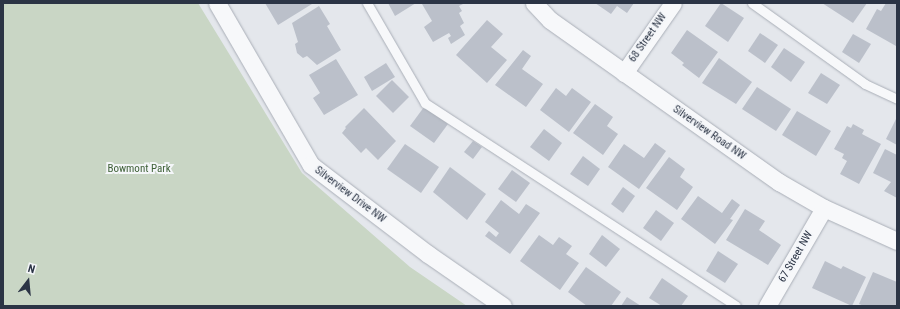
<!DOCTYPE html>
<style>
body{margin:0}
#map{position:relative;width:900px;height:309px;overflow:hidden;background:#e4e7ec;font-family:"Roboto Condensed",sans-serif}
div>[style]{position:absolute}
.green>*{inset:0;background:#c9d6c5}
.building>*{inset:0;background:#bbc0ca}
.roads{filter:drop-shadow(0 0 1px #a9aeb7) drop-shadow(0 0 1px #a9aeb7)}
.lane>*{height:9px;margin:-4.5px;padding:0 4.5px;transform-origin:4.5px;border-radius:4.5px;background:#f7f8fa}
.street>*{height:17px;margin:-8.5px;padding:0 8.5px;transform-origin:8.5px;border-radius:8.5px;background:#f7f8fa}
span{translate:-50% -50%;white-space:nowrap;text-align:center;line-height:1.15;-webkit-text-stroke:4px #f4f6f9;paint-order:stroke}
.street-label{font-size:11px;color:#2b3445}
.park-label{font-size:11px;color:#3f6138}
.frame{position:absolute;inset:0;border:4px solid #2b3445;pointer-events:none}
.north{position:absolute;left:8px;top:261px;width:40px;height:40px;-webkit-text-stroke:3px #f4f6f9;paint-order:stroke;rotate:16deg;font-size:11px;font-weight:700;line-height:16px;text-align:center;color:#2b3445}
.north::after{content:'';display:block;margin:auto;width:14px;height:18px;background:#2b3445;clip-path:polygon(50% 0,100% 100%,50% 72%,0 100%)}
</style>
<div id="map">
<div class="green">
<div style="clip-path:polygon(3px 3px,198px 3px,302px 173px,410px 267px,467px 306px,3px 306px)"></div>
</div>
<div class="building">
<div style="clip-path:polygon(265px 3px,311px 3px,312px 4px,278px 25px)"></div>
<div style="clip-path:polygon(388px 3px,416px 3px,395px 16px)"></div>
<div style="clip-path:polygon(424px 3px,465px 3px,459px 6px,462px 11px,459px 13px,464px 23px,460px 26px,465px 35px,451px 44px,448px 38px,451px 36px,449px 33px,433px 42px,424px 27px,432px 21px,422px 4px)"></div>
<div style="clip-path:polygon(595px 3px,634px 3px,627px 13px,617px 6px,611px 14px)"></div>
<div style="clip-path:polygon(721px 3px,744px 18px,728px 42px,705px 26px)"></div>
<div style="clip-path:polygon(822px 3px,867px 3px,853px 23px)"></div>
<div style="clip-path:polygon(886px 3px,897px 3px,896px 46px,866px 29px,877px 9px,881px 11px)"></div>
<div style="clip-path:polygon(319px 6px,330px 24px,327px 26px,341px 50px,317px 65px,307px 56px,303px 58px,297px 53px,295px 44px,298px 42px,292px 23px)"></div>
<div style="clip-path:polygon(487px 20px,503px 34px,491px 47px,507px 60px,487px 83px,456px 55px)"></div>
<div style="clip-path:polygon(687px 30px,718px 52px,699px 78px,682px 65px,684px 63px,671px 53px)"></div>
<div style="clip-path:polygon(760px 33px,778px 45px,765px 63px,748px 51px)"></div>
<div style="clip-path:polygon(853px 34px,871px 44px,859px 63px,842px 52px)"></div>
<div style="clip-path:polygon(784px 48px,805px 62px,791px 82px,771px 67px)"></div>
<div style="clip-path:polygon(523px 50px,531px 56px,522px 69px,543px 84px,526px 107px,495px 85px)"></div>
<div style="clip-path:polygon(719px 58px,752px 82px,736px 104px,702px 83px)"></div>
<div style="clip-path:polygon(336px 59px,358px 95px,324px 115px,313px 98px,320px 93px,309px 75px)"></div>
<div style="clip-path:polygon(386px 63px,395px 77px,372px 91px,364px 77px)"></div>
<div style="clip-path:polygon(821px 73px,840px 85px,827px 104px,808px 93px)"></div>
<div style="clip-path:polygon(392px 80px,409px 97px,393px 113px,376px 96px)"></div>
<div style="clip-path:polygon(757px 87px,791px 109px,776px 131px,742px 109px)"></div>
<div style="clip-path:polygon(556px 88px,566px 96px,572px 88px,591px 102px,569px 132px,540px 110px)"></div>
<div style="clip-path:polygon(595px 104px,613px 117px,607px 126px,618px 134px,603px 155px,573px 133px)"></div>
<div style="clip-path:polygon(424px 107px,448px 124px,434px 143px,410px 126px)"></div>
<div style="clip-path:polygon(364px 108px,396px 141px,378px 160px,366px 148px,361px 153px,342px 133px,346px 128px,345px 127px)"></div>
<div style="clip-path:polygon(797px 111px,831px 131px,816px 156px,782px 135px)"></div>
<div style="clip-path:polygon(897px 117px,897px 145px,886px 139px)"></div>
<div style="clip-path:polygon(853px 124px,864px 130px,862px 134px,881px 144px,859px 184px,840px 174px,847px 161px,842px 158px,844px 154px,834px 149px,847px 126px,851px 128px)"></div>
<div style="clip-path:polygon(544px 129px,562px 143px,549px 161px,530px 147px)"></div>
<div style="clip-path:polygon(473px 141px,482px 147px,473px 159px,464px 152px)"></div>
<div style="clip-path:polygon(655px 143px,666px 151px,639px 189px,608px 167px,624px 144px,644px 158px)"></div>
<div style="clip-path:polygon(405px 144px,439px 167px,421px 193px,387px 169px)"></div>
<div style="clip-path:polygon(885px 149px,897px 155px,897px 198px,884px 191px,891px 182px,873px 173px)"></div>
<div style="clip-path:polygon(583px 156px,600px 169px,588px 186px,570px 174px)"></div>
<div style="clip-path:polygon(669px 157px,685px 169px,680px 177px,693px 187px,677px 210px,646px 188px)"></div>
<div style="clip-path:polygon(450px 167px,486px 194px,467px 220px,433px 192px)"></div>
<div style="clip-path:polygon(512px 170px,530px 183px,516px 202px,498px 189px)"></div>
<div style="clip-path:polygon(623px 187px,635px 196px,623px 213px,611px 204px)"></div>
<div style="clip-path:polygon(698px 196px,722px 213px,732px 199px,740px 205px,730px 219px,733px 220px,715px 244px,681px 219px)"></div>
<div style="clip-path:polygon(501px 200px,519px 214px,526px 204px,540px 213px,510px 254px,485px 236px,489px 231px,496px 237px,499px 233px,485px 222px)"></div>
<div style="clip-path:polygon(745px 209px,765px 221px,759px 230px,781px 245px,768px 265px,726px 240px)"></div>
<div style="clip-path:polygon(656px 210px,674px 223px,661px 241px,643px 228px)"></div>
<div style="clip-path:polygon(539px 235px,553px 245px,559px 237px,572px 246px,566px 254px,579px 263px,560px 290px,520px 261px)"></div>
<div style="clip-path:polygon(602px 235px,620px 249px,606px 267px,589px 254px)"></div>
<div style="clip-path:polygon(718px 251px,738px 264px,725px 283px,706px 271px)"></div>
<div style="clip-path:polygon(825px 261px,841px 269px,843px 266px,866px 277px,852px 306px,812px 288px)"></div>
<div style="clip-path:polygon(586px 267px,621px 292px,611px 306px,587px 306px,568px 292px)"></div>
<div style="clip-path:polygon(873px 272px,897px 282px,897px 306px,864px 306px,859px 304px)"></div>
<div style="clip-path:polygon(662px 278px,688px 296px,681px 306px,662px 306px,649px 298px)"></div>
<div style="clip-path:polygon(627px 297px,641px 306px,621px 306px)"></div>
</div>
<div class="roads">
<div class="lane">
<div style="left:367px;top:3px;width:116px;rotate:59.9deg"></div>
<div style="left:425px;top:103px;width:371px;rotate:33.1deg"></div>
<div style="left:752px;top:3px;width:139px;rotate:35.6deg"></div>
<div style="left:865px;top:84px;width:35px;rotate:25deg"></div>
</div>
<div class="street">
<div style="left:217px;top:3px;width:187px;rotate:59.9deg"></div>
<div style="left:311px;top:165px;width:147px;rotate:37.3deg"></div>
<div style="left:428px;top:254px;width:91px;rotate:34.7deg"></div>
<div style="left:534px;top:3px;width:23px;rotate:47deg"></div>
<div style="left:550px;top:20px;width:281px;rotate:35.3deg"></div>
<div style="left:779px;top:182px;width:52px;rotate:30deg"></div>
<div style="left:824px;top:208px;width:80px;rotate:24.3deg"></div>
<div style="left:624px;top:73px;width:85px;rotate:-55deg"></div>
<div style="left:767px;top:306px;width:113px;rotate:-59.8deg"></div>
</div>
</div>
<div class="street-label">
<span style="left:648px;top:38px;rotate:-55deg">68 Street NW</span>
<span style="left:709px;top:133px;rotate:35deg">Silverview Road NW</span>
<span style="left:350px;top:195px;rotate:37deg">Silverview Drive NW</span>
<span style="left:796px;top:257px;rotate:-60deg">67 Street NW</span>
</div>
<div class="park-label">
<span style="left:139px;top:169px">Bowmont Park</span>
</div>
<div class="frame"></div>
<div class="north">N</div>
</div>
